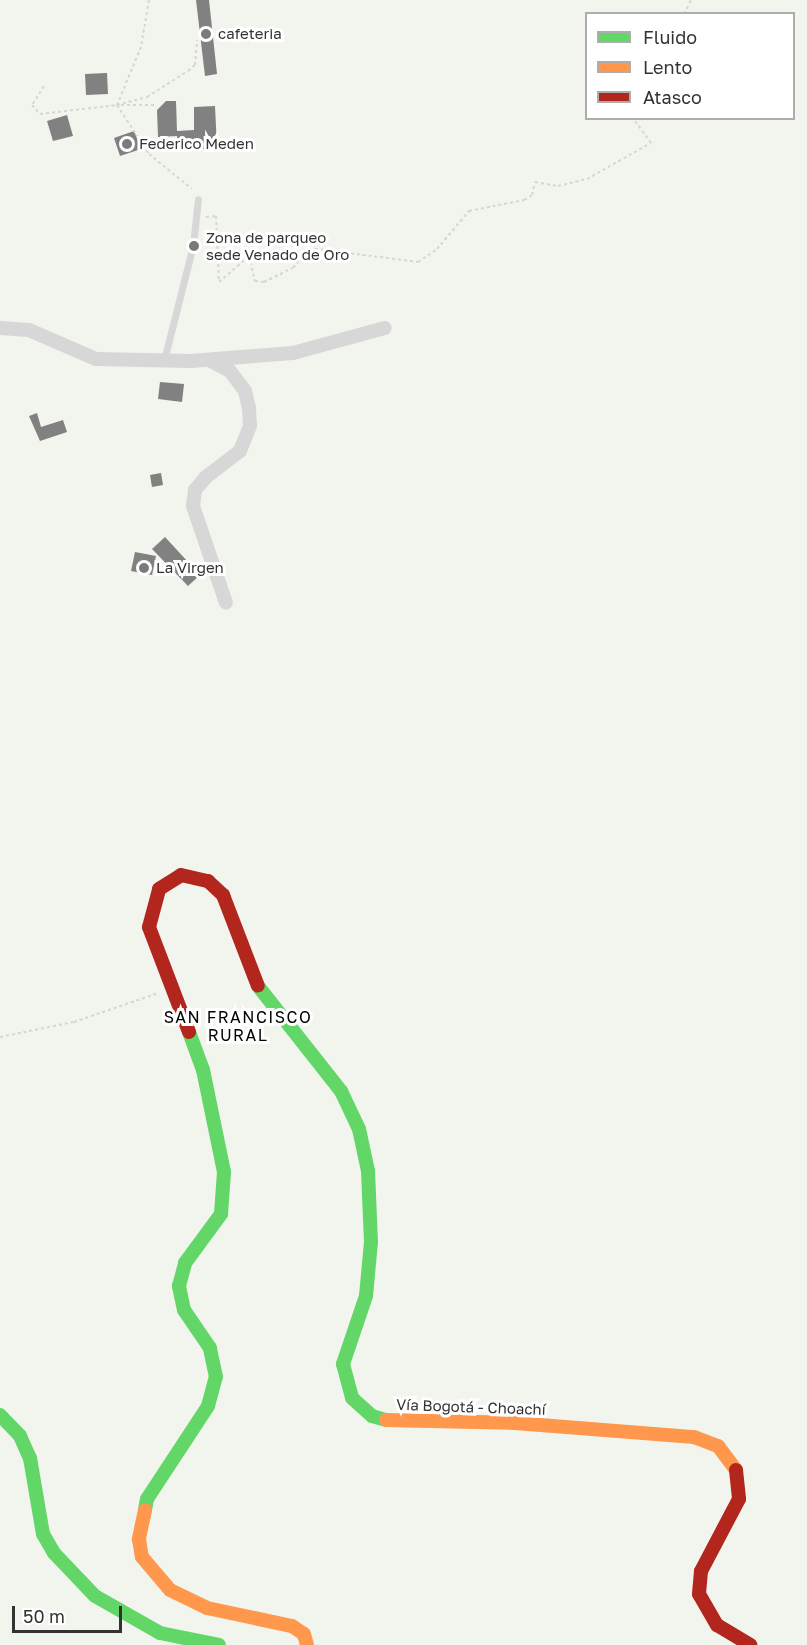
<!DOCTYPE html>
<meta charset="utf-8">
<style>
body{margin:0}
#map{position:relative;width:807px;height:1645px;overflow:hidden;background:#fff;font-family:"Golos Text",sans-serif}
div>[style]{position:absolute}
.green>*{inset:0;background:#f1f5ed}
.building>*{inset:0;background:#818181}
.path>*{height:2px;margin-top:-1px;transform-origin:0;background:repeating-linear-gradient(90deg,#d6d6d6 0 3px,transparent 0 6px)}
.lane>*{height:7px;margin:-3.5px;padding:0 3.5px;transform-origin:3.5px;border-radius:3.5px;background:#d7d7d7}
.street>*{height:14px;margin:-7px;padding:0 7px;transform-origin:7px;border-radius:7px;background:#d7d7d7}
.fast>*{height:14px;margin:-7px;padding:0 7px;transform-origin:7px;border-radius:7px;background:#63d668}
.slow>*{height:14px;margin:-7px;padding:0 7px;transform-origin:7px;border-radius:7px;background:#ff974d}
.jam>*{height:14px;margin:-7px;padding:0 7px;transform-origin:7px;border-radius:7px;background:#b3261e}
.dots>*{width:16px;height:16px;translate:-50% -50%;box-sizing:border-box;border:3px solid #fff;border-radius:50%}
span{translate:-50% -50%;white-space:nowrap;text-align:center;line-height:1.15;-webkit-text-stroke:6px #fff;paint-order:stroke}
.poi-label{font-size:15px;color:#333}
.left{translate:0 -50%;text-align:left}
.street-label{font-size:15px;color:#333}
.neighbourhood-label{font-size:16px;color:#000;letter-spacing:1.5px}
.legend{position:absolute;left:585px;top:12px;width:210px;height:108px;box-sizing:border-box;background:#fff;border:2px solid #adadad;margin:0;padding:8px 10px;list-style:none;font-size:18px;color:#333}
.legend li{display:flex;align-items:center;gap:12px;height:30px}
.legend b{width:30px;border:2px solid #adadad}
.scale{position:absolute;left:12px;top:1606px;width:110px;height:27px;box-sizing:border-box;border:3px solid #333;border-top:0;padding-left:8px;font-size:18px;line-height:21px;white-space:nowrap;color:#333;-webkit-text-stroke:4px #fff;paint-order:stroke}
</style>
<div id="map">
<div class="green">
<div style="clip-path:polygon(evenodd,0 0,807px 0,807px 1645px,0 1645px,0 0,586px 14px,794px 14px,794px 118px,586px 118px,586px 14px)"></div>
</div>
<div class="building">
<div style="clip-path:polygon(196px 0,209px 0,217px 74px,205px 76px)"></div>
<div style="clip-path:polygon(107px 73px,108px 94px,86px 95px,85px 74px)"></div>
<div style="clip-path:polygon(166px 101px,176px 101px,177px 131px,194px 130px,194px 107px,215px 106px,217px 147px,178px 152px,177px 136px,158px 137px,157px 110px)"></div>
<div style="clip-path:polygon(67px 115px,73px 136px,53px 141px,47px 121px)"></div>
<div style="clip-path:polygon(134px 131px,141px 149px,120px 156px,114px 138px)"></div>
<div style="clip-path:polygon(160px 382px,184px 384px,182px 402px,158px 399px)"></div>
<div style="clip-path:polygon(37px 413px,41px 427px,63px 420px,67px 432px,40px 441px,29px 416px)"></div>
<div style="clip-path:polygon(161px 473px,163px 485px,152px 487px,150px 475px)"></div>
<div style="clip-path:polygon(165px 537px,200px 575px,188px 586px,152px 549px)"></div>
<div style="clip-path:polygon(135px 552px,156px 556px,152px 575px,131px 571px)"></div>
</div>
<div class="path">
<div style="left:149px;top:0;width:48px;rotate:99.7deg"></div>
<div style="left:141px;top:47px;width:63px;rotate:112.5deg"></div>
<div style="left:117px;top:105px;width:31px;rotate:-15deg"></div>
<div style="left:147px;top:97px;width:49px;rotate:-32.4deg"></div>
<div style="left:188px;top:71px;width:9px;rotate:-41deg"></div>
<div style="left:195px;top:65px;width:25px;rotate:-85deg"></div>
<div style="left:684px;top:14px;width:16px;rotate:-63deg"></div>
<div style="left:44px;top:86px;width:22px;rotate:122deg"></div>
<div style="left:32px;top:105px;width:12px;rotate:48deg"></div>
<div style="left:40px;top:114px;width:78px;rotate:-6.7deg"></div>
<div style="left:154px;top:105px;width:37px;rotate:180deg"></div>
<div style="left:117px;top:105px;width:59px;rotate:56.9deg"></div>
<div style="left:149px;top:154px;width:55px;rotate:39.1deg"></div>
<div style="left:206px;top:217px;width:10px;rotate:-6deg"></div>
<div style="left:216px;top:216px;width:66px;rotate:87.4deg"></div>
<div style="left:219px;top:282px;width:40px;rotate:-41deg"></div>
<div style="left:249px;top:256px;width:26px;rotate:77deg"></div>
<div style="left:255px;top:281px;width:9px;rotate:6deg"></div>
<div style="left:264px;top:282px;width:32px;rotate:-26deg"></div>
<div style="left:293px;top:268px;width:26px;rotate:-51deg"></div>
<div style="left:309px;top:248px;width:110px;rotate:7.3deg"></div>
<div style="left:418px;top:262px;width:23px;rotate:-34deg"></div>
<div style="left:437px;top:249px;width:50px;rotate:-49.9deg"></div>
<div style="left:469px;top:211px;width:56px;rotate:-11.3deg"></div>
<div style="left:524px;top:200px;width:9px;rotate:-32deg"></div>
<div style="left:532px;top:195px;width:13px;rotate:-77deg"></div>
<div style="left:535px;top:182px;width:23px;rotate:10deg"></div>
<div style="left:558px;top:186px;width:30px;rotate:-14deg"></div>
<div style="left:587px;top:179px;width:73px;rotate:-29.4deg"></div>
<div style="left:651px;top:143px;width:31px;rotate:-126deg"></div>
<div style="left:0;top:1037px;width:76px;rotate:-11.5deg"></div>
<div style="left:74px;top:1022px;width:87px;rotate:-18.9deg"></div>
</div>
<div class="lane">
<div style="left:164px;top:360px;width:119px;rotate:-75.8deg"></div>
<div style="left:193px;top:245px;width:46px;rotate:-83.8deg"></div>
</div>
<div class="street">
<div style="left:0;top:328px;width:29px;rotate:4deg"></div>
<div style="left:29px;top:330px;width:73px;rotate:23.4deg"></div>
<div style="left:96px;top:359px;width:95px;rotate:1.2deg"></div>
<div style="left:191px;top:361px;width:102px;rotate:-4.5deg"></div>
<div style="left:293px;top:353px;width:95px;rotate:-15.2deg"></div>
<div style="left:211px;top:361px;width:21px;rotate:28deg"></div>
<div style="left:230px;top:371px;width:25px;rotate:53deg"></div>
<div style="left:245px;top:391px;width:17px;rotate:77deg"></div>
<div style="left:249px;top:408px;width:18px;rotate:87deg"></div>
<div style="left:250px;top:426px;width:27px;rotate:112deg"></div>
<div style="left:240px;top:451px;width:43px;rotate:142.6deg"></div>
<div style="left:206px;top:477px;width:17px;rotate:130deg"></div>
<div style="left:195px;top:490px;width:16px;rotate:97deg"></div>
<div style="left:193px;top:506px;width:102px;rotate:71.2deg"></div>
</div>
<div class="fast">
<div style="left:258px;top:986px;width:134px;rotate:51.7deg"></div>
<div style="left:341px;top:1091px;width:42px;rotate:64.7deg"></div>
<div style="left:359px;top:1129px;width:43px;rotate:77.9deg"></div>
<div style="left:368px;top:1171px;width:71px;rotate:87.6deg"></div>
<div style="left:371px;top:1242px;width:54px;rotate:95.3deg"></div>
<div style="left:366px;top:1296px;width:72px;rotate:108.7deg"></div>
<div style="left:343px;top:1364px;width:35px;rotate:75deg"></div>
<div style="left:352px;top:1398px;width:27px;rotate:42deg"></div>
<div style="left:372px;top:1416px;width:15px;rotate:16deg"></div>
<div style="left:0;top:1415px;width:29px;rotate:46deg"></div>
<div style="left:20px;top:1436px;width:24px;rotate:66deg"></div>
<div style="left:30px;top:1458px;width:77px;rotate:80.3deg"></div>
<div style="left:43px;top:1534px;width:22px;rotate:60deg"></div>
<div style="left:54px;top:1553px;width:59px;rotate:46.4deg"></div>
<div style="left:95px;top:1596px;width:75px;rotate:29.6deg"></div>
<div style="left:160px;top:1633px;width:60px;rotate:11.5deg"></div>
<div style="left:145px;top:1510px;width:11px;rotate:-80deg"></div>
<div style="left:147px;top:1499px;width:111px;rotate:-56.7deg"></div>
<div style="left:208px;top:1406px;width:30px;rotate:-75deg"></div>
<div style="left:216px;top:1377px;width:30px;rotate:-102deg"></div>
<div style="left:210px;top:1348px;width:46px;rotate:-124.4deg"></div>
<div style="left:184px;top:1310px;width:25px;rotate:-102deg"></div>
<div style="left:179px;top:1286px;width:24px;rotate:-75deg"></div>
<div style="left:185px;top:1263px;width:61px;rotate:-53.7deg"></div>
<div style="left:221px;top:1214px;width:42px;rotate:-85.9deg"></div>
<div style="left:224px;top:1172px;width:104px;rotate:-101.6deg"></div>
<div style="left:203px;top:1070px;width:40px;rotate:-110.2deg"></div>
</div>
<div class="slow">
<div style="left:386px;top:1420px;width:129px;rotate:1.3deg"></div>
<div style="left:515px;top:1423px;width:180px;rotate:4.5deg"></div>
<div style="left:694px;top:1437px;width:26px;rotate:21deg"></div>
<div style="left:718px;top:1446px;width:30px;rotate:53deg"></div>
<div style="left:145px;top:1510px;width:30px;rotate:102deg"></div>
<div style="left:139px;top:1539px;width:18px;rotate:81deg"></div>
<div style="left:142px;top:1557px;width:43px;rotate:49.7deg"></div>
<div style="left:170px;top:1590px;width:41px;rotate:25.9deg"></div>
<div style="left:207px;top:1608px;width:87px;rotate:12deg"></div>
<div style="left:292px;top:1626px;width:14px;rotate:34deg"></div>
<div style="left:304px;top:1634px;width:11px;rotate:75deg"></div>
</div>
<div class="jam">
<div style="left:189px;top:1032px;width:112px;rotate:-110.9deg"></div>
<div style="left:149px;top:927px;width:39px;rotate:-75deg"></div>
<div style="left:159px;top:889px;width:26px;rotate:-32deg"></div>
<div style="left:181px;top:875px;width:28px;rotate:13deg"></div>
<div style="left:208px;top:881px;width:21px;rotate:43deg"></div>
<div style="left:223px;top:895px;width:97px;rotate:69deg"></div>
<div style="left:736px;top:1470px;width:29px;rotate:84deg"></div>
<div style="left:739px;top:1499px;width:81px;rotate:117.8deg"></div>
<div style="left:701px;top:1571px;width:23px;rotate:95deg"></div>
<div style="left:699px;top:1594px;width:36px;rotate:60deg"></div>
<div style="left:717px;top:1625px;width:39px;rotate:31deg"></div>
</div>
<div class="dots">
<div style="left:206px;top:34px;background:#7a7a7a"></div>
<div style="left:127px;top:144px;background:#7a7a7a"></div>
<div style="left:194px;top:246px;background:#7a7a7a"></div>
<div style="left:144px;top:568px;background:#7a7a7a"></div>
</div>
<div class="poi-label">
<span class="left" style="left:218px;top:34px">cafeteria</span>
<span class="left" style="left:139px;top:144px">Federico Meden</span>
<span class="left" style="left:206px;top:246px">Zona de parqueo<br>sede Venado de Oro</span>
<span class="left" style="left:156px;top:568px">La Virgen</span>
</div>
<div class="street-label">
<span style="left:471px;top:1407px;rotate:2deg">Vía Bogotá - Choachí</span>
</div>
<div class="neighbourhood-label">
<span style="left:238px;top:1026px">SAN FRANCISCO<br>RURAL</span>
</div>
<ul class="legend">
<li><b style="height:8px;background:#63d668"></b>Fluido</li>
<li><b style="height:8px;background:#ff974d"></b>Lento</li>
<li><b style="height:8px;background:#b3261e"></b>Atasco</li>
</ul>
<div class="scale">50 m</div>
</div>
